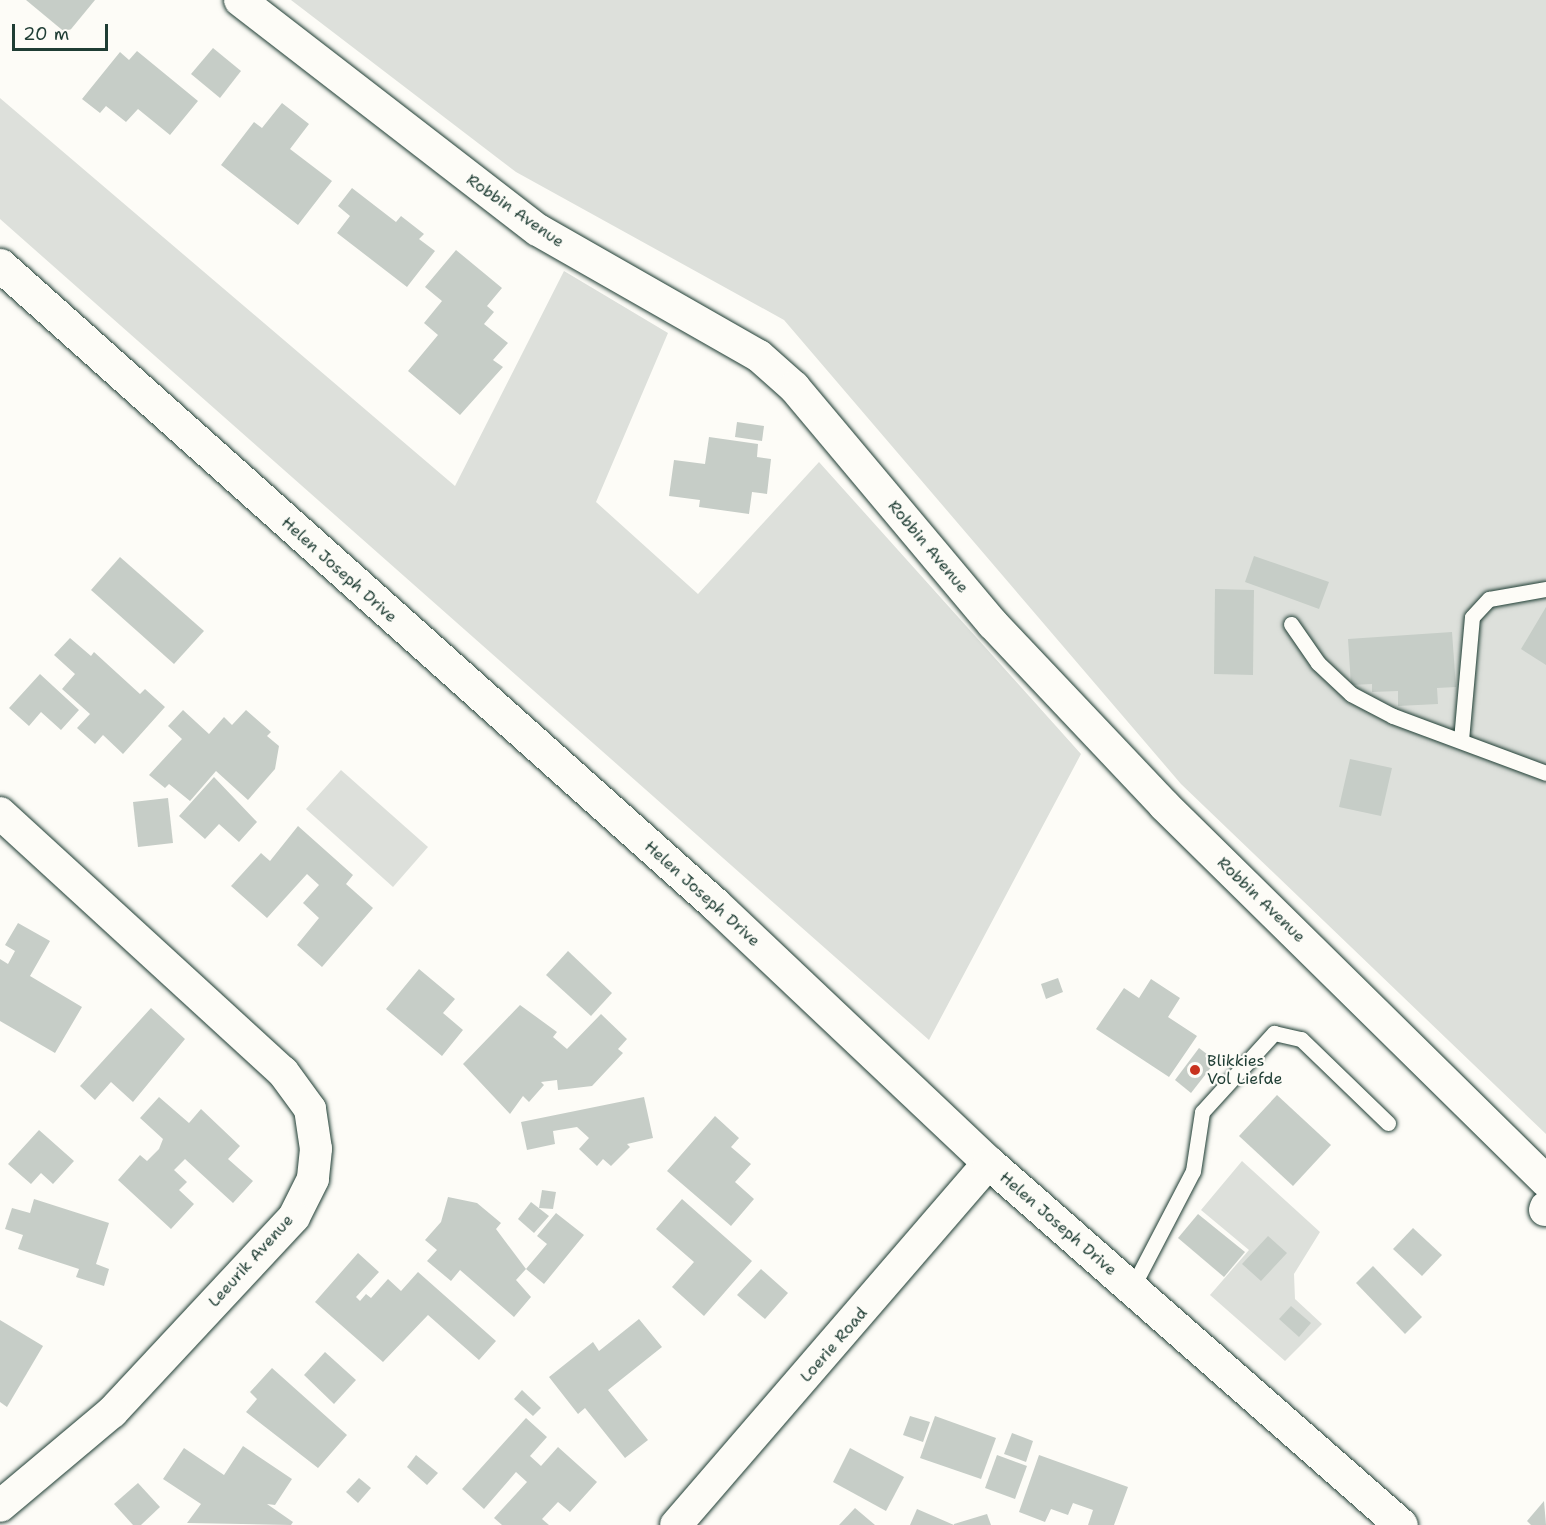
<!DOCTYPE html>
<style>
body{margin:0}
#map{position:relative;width:1546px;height:1525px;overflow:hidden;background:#fdfcf7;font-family:"Shantell Sans",sans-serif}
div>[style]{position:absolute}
.green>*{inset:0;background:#dde0db}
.building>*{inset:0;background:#c6cdc7}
.roads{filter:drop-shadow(0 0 2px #1f3d34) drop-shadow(0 0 2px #1f3d34)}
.lane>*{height:15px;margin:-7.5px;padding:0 7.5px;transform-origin:7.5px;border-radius:7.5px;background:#fdfcf7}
.street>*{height:32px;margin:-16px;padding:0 16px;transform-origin:16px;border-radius:16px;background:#fdfcf7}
.secondary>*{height:33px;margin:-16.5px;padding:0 16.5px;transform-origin:16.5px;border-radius:16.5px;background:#fdfcf7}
.dots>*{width:16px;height:16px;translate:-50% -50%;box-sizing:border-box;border:3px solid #fdfcf7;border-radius:50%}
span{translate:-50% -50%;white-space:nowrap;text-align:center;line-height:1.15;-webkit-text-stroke:4.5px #fdfcf7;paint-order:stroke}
.street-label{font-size:16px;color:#1f3d34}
.poi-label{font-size:16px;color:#1f3d34}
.left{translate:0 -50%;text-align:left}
.scale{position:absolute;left:12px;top:24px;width:96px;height:27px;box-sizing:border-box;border:3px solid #1f3d34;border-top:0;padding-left:8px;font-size:18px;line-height:21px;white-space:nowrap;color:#1f3d34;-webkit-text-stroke:4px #fdfcf7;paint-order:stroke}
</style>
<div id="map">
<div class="green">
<div style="clip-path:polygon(291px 0,1546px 0,1546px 1134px,1181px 784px,784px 320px,516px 172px)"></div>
<div style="clip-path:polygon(0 98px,455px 486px,564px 271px,668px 333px,596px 502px,698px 594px,819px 462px,1081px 754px,929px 1040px,0 219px)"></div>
<div style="clip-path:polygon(341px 770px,428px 847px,393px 887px,306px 809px)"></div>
<div style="clip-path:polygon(1242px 1161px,1320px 1232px,1294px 1274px,1295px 1299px,1322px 1324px,1285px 1361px,1210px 1295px,1249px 1250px,1201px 1210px)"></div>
</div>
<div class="building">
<div style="clip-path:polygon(26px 0,95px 0,67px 34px)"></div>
<div style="clip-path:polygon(213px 48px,241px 71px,220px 98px,191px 74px)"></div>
<div style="clip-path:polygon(137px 51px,198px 101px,170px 135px,138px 109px,126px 122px,106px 106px,100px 113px,82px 99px,120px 52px,129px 60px)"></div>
<div style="clip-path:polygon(282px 103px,309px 124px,290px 149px,332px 181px,298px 225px,221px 165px,254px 122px,262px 128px)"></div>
<div style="clip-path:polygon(352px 188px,396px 222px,401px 216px,424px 234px,419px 239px,435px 251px,407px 287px,337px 233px,350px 216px,338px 206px)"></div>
<div style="clip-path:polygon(456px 250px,502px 288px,487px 306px,494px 312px,484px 324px,508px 343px,493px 360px,503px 367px,460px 415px,408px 371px,438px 335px,424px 323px,442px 301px,425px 287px)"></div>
<div style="clip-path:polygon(737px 422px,764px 426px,762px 441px,735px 437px)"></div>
<div style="clip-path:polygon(709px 437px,758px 444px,757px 457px,771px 459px,767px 494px,752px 492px,749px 514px,699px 507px,700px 500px,669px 496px,674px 460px,705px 464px)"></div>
<div style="clip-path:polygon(1254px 556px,1329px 582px,1319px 609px,1245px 582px)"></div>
<div style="clip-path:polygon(120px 557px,204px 631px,174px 664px,91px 590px)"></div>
<div style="clip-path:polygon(1215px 589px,1254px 590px,1253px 675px,1214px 674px)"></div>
<div style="clip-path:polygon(1546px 607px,1546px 665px,1521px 649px)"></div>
<div style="clip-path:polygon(1452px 632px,1456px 687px,1437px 688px,1438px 704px,1398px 706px,1398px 691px,1372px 692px,1372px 684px,1351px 685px,1348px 639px)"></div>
<div style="clip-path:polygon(70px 638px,91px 656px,94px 652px,140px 694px,145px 689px,165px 707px,123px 754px,103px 735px,95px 744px,77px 728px,90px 714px,62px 689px,75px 674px,54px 655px)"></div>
<div style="clip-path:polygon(40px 674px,79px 710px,61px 730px,41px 712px,29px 726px,9px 708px)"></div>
<div style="clip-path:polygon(183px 710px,209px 734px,224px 717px,232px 725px,246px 710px,271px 732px,267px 736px,279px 746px,275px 769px,248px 800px,216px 771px,190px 801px,169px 784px,165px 788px,149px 775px,182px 739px,168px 726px)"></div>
<div style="clip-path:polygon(1350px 759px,1392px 768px,1381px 816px,1339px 807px)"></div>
<div style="clip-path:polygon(214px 777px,257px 822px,239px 842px,219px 824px,205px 839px,179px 816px)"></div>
<div style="clip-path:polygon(168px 798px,173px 843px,138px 847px,133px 802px)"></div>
<div style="clip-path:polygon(298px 826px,353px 875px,346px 884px,373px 908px,322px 967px,297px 945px,319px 918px,303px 903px,319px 885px,307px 874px,267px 918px,231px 886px,261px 853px,270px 861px)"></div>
<div style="clip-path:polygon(18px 923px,50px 941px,30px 976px,82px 1007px,55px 1053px,0 1021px,0 959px,8px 964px,15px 951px,5px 945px)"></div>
<div style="clip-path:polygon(568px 951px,612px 993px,591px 1016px,546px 975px)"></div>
<div style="clip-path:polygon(419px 969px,455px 999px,443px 1013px,463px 1030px,442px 1056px,386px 1009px)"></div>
<div style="clip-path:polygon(1058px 978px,1063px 992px,1046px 999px,1041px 984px)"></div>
<div style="clip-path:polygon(1151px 979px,1180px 998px,1168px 1017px,1197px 1036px,1169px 1077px,1096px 1029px,1124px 988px,1139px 998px)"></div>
<div style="clip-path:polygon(520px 1005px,557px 1032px,553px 1037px,567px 1049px,601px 1014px,627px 1039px,618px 1049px,623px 1053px,592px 1086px,558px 1090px,557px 1080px,541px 1082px,544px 1085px,529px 1102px,523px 1096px,510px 1114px,463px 1064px)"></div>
<div style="clip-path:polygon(151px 1008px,185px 1039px,133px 1102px,111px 1082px,95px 1100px,80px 1086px)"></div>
<div style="clip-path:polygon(1199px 1048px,1216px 1061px,1191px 1093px,1175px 1080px)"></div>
<div style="clip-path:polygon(1277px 1095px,1331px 1145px,1293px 1186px,1239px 1136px)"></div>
<div style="clip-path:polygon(159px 1097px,189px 1123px,201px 1109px,240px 1146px,228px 1159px,253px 1181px,233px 1203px,185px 1159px,174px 1170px,187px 1182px,179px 1190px,194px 1204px,171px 1229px,118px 1180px,140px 1155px,147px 1161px,159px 1149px,163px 1139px,140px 1118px)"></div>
<div style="clip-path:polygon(644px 1097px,653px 1138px,627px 1144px,630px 1147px,611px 1166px,603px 1159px,597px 1166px,579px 1149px,589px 1138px,577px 1127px,553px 1131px,555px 1144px,527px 1150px,521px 1122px)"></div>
<div style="clip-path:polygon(715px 1116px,739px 1138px,731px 1147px,751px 1164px,735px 1182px,754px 1199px,731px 1226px,667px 1171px)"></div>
<div style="clip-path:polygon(39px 1130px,74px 1161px,53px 1184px,41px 1173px,31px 1184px,8px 1164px)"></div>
<div style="clip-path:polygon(542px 1190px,556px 1192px,553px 1209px,539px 1208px)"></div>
<div style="clip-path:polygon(448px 1197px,477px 1203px,501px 1223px,496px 1229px,526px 1269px,516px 1280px,531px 1297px,514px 1317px,460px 1270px,451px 1281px,427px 1261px,437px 1250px,425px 1240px,441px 1222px)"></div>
<div style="clip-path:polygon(34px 1199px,109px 1223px,96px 1264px,109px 1269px,104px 1286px,76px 1277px,79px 1269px,18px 1249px,23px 1235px,5px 1229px,12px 1208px,30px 1213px)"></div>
<div style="clip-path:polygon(682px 1199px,752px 1261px,704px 1316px,672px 1287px,694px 1262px,656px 1229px)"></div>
<div style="clip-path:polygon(531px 1202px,549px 1216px,534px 1233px,518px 1219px)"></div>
<div style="clip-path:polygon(556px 1213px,584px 1235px,544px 1284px,526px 1269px,547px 1244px,537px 1236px)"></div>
<div style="clip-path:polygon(1198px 1214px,1245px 1252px,1224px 1277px,1178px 1238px)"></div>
<div style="clip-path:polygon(1413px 1228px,1442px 1255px,1422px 1276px,1393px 1249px)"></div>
<div style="clip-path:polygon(1268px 1236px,1287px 1253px,1261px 1281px,1242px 1264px)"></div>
<div style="clip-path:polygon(358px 1253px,379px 1272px,356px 1297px,360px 1301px,366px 1294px,371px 1298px,388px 1279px,401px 1291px,418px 1272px,496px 1341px,479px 1360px,428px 1315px,383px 1362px,315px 1302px)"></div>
<div style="clip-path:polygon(1373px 1266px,1422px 1317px,1405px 1334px,1356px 1283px)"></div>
<div style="clip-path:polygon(761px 1269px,788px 1293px,765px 1319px,737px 1295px)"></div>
<div style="clip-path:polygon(1291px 1306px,1311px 1323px,1299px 1337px,1279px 1319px)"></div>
<div style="clip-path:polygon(639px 1319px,662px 1347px,608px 1390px,648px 1440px,625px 1458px,585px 1408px,578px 1414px,549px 1377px,593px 1342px,599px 1351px)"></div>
<div style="clip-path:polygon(0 1320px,43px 1346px,7px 1407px,0 1402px)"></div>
<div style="clip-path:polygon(325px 1352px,356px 1380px,334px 1404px,304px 1375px)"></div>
<div style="clip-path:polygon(272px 1368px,347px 1435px,318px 1468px,246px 1412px,257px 1399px,250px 1392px)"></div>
<div style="clip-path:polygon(522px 1390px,541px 1408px,533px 1416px,514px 1399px)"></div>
<div style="clip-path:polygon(910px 1416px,930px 1422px,923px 1442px,903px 1435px)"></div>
<div style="clip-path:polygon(935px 1416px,996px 1438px,981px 1479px,920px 1458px)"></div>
<div style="clip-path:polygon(526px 1418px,547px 1437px,530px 1456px,541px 1466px,558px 1447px,597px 1482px,570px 1512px,558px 1502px,542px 1519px,549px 1525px,502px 1525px,494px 1518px,527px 1482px,516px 1472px,484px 1509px,462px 1489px)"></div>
<div style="clip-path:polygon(1012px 1433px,1033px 1441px,1026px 1462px,1004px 1454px)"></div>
<div style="clip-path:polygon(243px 1446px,292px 1479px,275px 1505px,267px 1504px,293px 1522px,291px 1525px,187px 1523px,201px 1504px,163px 1479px,184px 1448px,224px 1475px)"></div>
<div style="clip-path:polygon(850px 1448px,904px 1477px,886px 1511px,833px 1482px)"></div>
<div style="clip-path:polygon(416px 1455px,438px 1473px,427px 1485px,407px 1467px)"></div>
<div style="clip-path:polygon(997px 1455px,1027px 1466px,1015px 1499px,985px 1488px)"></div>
<div style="clip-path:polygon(1039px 1455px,1128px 1487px,1114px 1525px,1088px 1525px,1093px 1510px,1073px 1503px,1068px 1515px,1051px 1509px,1045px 1522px,1019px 1512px)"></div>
<div style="clip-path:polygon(359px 1478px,371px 1488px,358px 1503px,346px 1492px)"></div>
<div style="clip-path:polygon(138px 1483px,160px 1507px,141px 1525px,133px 1525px,114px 1504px)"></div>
<div style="clip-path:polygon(1544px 1501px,1546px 1525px,1531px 1525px,1527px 1521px)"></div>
<div style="clip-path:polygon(855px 1508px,875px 1525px,839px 1525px)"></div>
<div style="clip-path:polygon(917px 1509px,954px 1525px,910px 1525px)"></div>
<div style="clip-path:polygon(987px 1514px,991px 1525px,954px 1525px,954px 1524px)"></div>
</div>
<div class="roads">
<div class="lane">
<div style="left:1291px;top:624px;width:47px;rotate:55.3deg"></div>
<div style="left:1318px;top:663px;width:45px;rotate:43.2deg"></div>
<div style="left:1351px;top:694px;width:47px;rotate:27.6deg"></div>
<div style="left:1393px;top:716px;width:163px;rotate:20.4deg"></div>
<div style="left:1461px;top:740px;width:123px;rotate:-84.9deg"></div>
<div style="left:1472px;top:617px;width:25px;rotate:-47deg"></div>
<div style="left:1489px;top:599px;width:58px;rotate:-10deg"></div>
<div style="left:1132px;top:1288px;width:132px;rotate:-62.5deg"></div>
<div style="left:1193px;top:1171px;width:60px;rotate:-81.3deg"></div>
<div style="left:1202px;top:1112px;width:107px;rotate:-47.7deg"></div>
<div style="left:1274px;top:1033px;width:28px;rotate:13deg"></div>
<div style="left:1301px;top:1039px;width:121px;rotate:44deg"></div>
</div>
<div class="street">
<div style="left:240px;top:0;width:376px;rotate:37.7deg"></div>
<div style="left:538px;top:230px;width:254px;rotate:29.7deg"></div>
<div style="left:759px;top:356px;width:47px;rotate:41.5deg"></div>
<div style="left:794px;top:387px;width:309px;rotate:50deg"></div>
<div style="left:993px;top:624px;width:249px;rotate:46.6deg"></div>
<div style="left:1164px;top:805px;width:536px;rotate:44.55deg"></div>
<div style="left:0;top:813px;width:384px;rotate:42.5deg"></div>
<div style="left:283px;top:1072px;width:46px;rotate:53.9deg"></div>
<div style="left:310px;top:1109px;width:40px;rotate:81.5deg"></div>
<div style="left:316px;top:1149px;width:30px;rotate:96deg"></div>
<div style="left:313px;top:1179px;width:42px;rotate:116.6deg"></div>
<div style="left:294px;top:1217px;width:267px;rotate:133deg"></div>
<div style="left:112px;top:1412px;width:146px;rotate:140deg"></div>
<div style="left:1545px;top:1210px;width:3px;rotate:-72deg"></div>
<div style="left:676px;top:1525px;width:479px;rotate:-49.2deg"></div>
</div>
<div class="secondary">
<div style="left:0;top:265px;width:959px;rotate:41.79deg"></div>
<div style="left:715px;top:904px;width:377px;rotate:43.4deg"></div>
<div style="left:989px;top:1163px;width:548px;rotate:41.3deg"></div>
</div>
</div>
<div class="dots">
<div style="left:1195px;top:1070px;background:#c8321e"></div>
</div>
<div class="street-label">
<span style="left:515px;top:211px;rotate:35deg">Robbin Avenue</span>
<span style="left:928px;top:547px;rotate:50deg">Robbin Avenue</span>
<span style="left:339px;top:570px;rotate:42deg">Helen Joseph Drive</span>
<span style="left:702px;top:894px;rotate:42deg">Helen Joseph Drive</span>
<span style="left:1261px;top:900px;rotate:44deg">Robbin Avenue</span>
<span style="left:1058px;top:1224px;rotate:41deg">Helen Joseph Drive</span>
<span style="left:251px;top:1261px;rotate:-48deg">Leeurik Avenue</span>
<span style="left:834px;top:1345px;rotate:-49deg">Loerie Road</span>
</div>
<div class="poi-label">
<span class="left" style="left:1207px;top:1070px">Blikkies<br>Vol Liefde</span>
</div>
<div class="scale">20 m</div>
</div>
